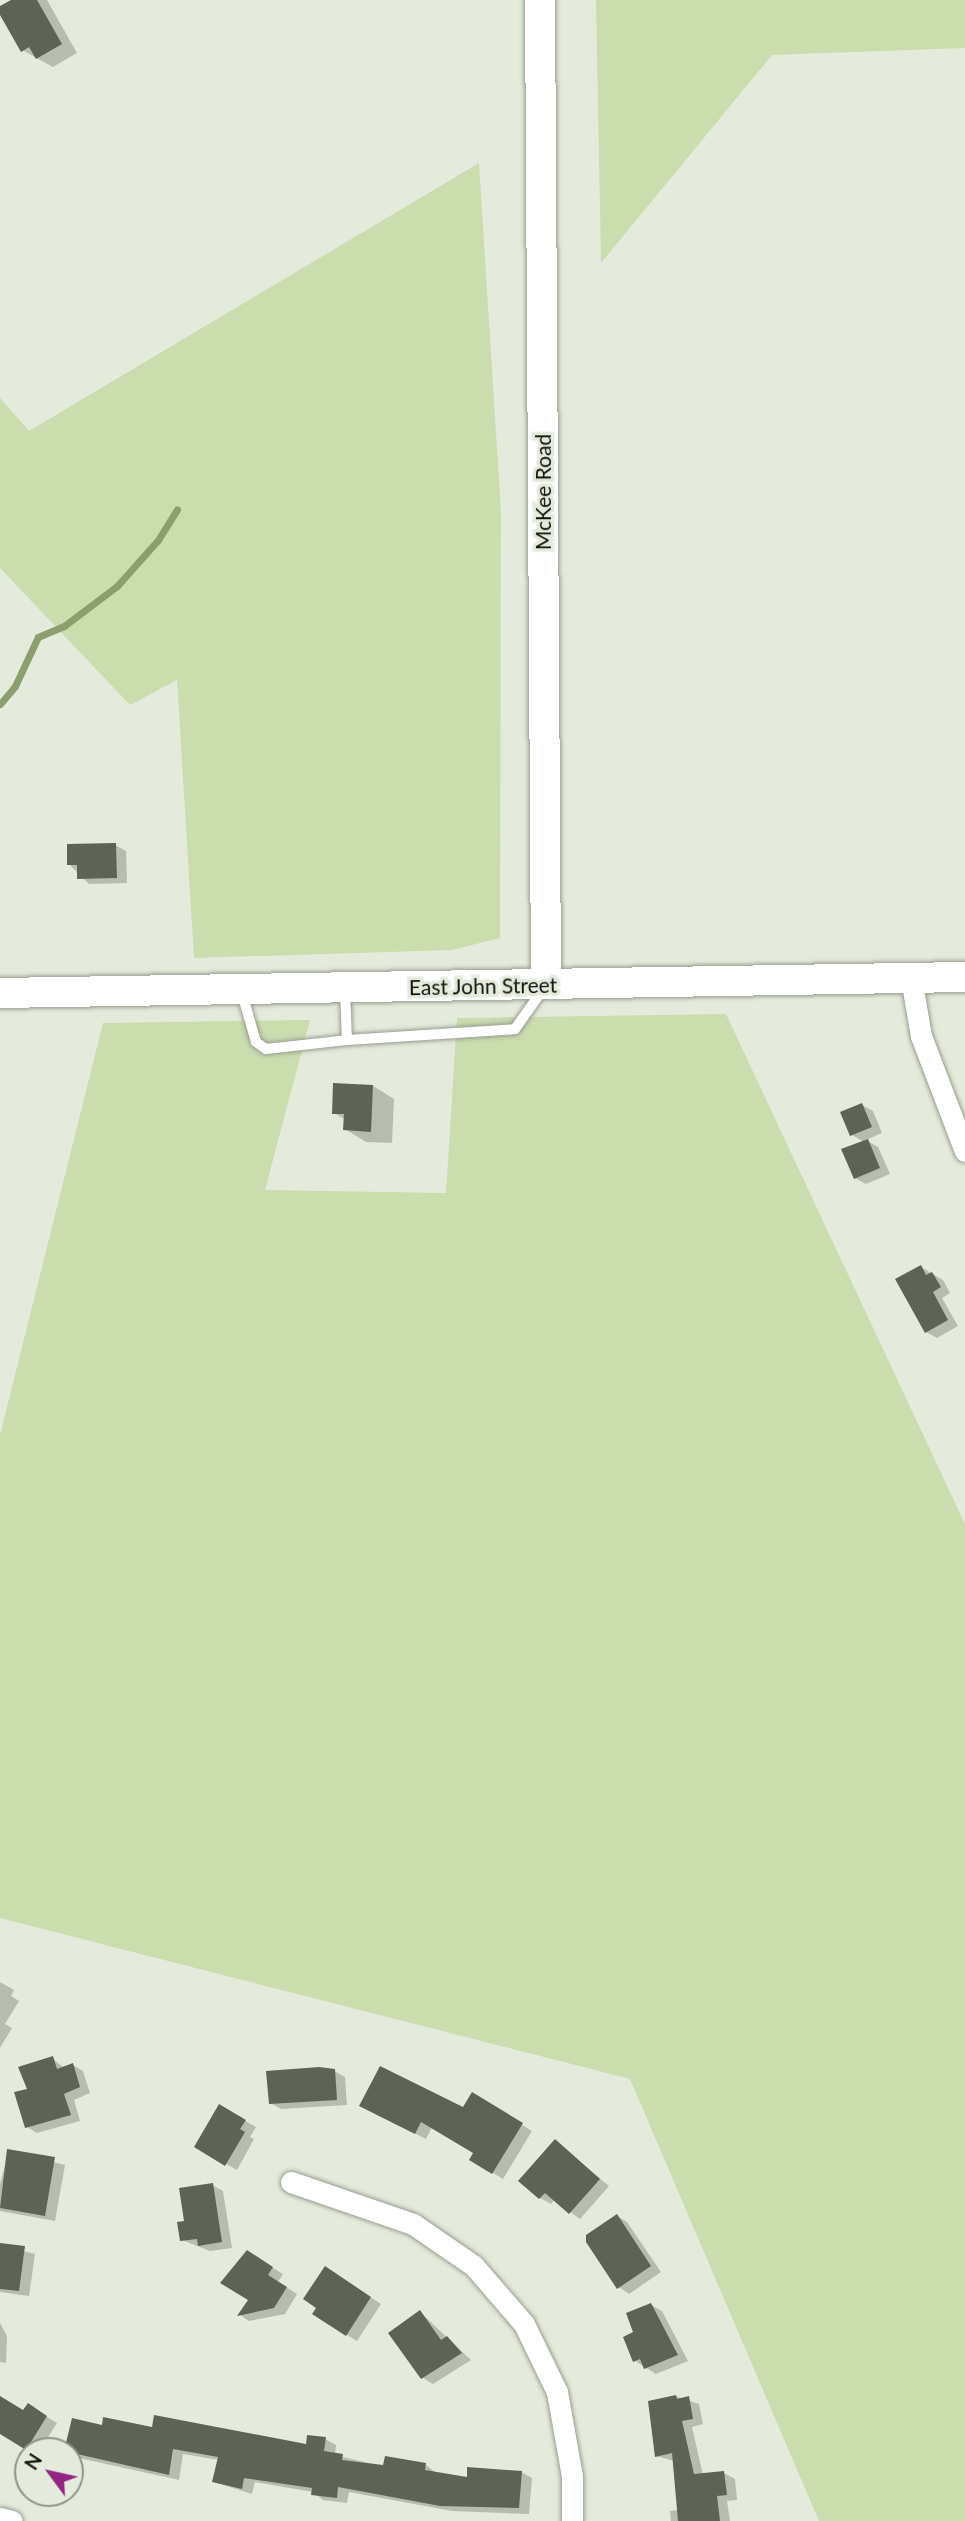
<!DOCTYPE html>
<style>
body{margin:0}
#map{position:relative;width:965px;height:2521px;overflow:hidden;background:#e5ebdc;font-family:Lato,sans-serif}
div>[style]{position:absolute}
.green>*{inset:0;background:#cbdcaf}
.shadow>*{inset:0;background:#0003}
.stream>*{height:7px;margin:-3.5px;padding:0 3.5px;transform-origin:3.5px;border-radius:3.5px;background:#8d9e6e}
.building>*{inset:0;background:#5f6357}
.roads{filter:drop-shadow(0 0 2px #989d8f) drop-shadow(0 0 2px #989d8f)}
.lane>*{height:10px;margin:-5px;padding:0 5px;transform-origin:5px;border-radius:5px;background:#fff}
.street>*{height:21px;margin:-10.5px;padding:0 10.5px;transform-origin:10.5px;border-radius:10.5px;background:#fff}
.secondary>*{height:30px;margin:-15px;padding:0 15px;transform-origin:15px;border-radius:15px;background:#fff}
span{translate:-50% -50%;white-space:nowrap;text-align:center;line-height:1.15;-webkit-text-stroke:7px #e5ebdc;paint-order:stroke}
.street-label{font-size:21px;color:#11120e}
.north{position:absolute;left:14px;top:2437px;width:70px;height:70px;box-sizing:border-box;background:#e5ebdc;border:2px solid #90948a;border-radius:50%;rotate:303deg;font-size:19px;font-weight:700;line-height:28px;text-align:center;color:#11120e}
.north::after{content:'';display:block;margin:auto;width:24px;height:32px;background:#942585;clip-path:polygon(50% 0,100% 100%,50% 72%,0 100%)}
</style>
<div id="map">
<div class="green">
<div style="clip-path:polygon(596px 0,965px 0,965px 48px,772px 55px,601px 263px)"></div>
<div style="clip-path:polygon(479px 163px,501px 512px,500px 938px,452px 950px,194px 958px,177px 680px,130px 705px,0 568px,0 398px,29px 431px)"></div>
<div style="clip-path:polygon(726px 1014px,965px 1524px,965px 2521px,819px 2521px,630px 2079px,0 1918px,0 1435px,103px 1023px,310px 1020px,265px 1190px,446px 1193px,457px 1018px)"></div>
</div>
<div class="shadow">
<div style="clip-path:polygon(14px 0,47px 0,77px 53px,53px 67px,22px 50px,0 11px)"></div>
<div style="clip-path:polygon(115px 845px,126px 851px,127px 883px,89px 884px,69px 864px)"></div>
<div style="clip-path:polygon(373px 1086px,394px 1099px,392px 1143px,366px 1142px,345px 1129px,346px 1120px,334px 1113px)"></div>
<div style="clip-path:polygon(862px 1105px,873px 1111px,882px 1133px,866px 1140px,878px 1147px,890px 1174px,866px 1184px,855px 1178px,864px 1142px,852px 1135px)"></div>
<div style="clip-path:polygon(921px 1267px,943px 1280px,950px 1293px,942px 1298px,958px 1326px,937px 1338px,926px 1332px)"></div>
<div style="clip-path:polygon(0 1982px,14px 1990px,11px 1996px,19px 2001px,5px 2024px,12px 2028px,0 2048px)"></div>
<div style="clip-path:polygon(52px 2058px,64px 2068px,73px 2065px,83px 2071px,90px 2093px,74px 2100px,80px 2121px,37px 2133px,27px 2127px)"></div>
<div style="clip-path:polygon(334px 2071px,345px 2077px,347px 2105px,281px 2109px,270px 2103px)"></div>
<div style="clip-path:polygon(472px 2095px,532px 2131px,503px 2179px,472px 2160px,476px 2153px,432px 2127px,426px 2139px,372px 2112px,464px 2109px)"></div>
<div style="clip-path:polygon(219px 2106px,256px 2127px,250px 2137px,254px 2139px,237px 2170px,196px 2147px)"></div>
<div style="clip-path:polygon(555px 2141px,609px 2186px,580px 2219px,554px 2200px,551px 2204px,540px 2198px,521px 2181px)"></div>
<div style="clip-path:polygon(9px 2151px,65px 2165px,55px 2221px,0 2211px,0 2184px)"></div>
<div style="clip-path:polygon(212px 2185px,223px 2191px,232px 2248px,210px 2251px,182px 2240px,186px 2223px)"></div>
<div style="clip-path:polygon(617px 2216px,627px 2222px,661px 2272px,629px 2294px,619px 2287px)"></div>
<div style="clip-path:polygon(0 2245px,35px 2254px,29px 2296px,0 2292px)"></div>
<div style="clip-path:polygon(247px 2252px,283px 2274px,278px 2282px,297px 2294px,285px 2314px,249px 2321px,240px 2315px,250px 2299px,223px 2283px)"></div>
<div style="clip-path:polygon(336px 2274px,381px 2304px,357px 2341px,347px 2335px)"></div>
<div style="clip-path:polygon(651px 2305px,662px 2311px,688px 2361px,656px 2374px,635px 2361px,636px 2333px)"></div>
<div style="clip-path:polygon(420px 2312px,471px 2360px,433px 2384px,423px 2378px,390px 2333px)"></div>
<div style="clip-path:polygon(0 2323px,7px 2336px,6px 2363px,0 2362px)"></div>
<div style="clip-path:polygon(675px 2396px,699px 2404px,703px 2424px,692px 2427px,703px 2475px,724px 2473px,735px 2479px,737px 2500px,727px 2501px,730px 2521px,671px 2521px,670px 2511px,679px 2510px,674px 2461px,656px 2456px)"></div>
<div style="clip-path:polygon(0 2398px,24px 2412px,29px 2406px,57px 2423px,39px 2451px,31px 2451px,0 2432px)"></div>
<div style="clip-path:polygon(155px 2417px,307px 2446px,325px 2439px,336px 2445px,335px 2455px,385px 2467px,426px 2465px,436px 2473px,468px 2479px,521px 2472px,532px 2478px,529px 2514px,452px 2511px,349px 2492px,347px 2503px,323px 2500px,313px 2492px,255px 2482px,252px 2494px,214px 2482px,219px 2460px,183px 2454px,179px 2480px,70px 2456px,70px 2451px,103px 2427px,153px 2429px)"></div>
</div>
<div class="stream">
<div style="left:0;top:704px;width:23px;rotate:-50deg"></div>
<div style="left:15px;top:686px;width:54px;rotate:-64.9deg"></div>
<div style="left:38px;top:637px;width:28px;rotate:-23deg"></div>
<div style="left:64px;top:626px;width:66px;rotate:-37deg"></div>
<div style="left:117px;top:586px;width:62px;rotate:-48.3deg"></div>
<div style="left:158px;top:540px;width:36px;rotate:-58deg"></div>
</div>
<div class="building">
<div style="clip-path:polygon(11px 0,37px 0,62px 44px,36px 59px,29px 47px,21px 52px,0 15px,0 6px)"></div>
<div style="clip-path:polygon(116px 843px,117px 878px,77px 879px,77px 865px,67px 865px,67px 844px)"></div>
<div style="clip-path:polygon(333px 1083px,373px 1085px,371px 1132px,343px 1130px,344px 1114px,332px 1114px)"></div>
<div style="clip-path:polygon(862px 1103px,872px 1127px,850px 1136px,840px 1112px)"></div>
<div style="clip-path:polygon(868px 1139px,880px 1168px,854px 1179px,841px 1149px)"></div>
<div style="clip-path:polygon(921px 1265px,926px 1275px,932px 1272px,941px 1287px,933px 1292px,948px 1320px,925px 1333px,895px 1279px)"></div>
<div style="clip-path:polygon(53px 2056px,57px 2069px,73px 2063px,80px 2087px,64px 2094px,71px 2115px,25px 2128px,14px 2092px,27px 2089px,18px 2067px)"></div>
<div style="clip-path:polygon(380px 2066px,463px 2107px,472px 2092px,523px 2123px,492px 2174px,469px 2160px,473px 2153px,421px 2122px,415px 2134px,359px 2106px)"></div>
<div style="clip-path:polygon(319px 2067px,335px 2069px,337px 2100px,269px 2104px,266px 2071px)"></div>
<div style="clip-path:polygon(219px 2104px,246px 2120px,240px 2129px,245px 2132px,225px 2166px,194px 2147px)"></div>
<div style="clip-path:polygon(555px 2139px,600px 2179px,569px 2214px,545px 2193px,539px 2199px,518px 2181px)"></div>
<div style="clip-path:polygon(7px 2149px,55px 2157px,45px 2216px,0 2208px)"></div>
<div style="clip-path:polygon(213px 2183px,222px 2242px,198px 2246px,197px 2239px,180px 2241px,177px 2222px,184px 2221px,179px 2188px)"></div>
<div style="clip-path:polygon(617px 2214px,651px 2266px,617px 2289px,586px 2242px,586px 2235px)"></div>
<div style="clip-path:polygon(0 2243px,25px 2246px,19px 2291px,0 2289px)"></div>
<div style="clip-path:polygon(247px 2250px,273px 2267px,268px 2275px,287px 2287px,274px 2308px,237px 2316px,248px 2300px,220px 2283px)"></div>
<div style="clip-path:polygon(325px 2266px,371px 2297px,346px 2336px,312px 2314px,316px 2308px,303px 2299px)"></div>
<div style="clip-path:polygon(651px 2303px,678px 2355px,644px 2369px,640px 2359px,633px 2362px,623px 2337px,633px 2332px,626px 2313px)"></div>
<div style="clip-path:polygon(420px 2310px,441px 2340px,447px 2336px,462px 2353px,421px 2379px,388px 2333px)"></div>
<div style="clip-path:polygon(676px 2395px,677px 2399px,689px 2396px,693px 2419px,682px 2421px,694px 2474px,724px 2471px,727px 2495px,717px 2496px,720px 2521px,678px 2521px,672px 2453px,655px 2457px,648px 2401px)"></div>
<div style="clip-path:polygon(0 2396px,23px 2410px,28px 2403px,47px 2416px,26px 2450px,0 2434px)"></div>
<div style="clip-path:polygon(154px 2415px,306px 2444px,307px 2435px,326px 2437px,324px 2451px,343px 2454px,342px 2460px,383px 2465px,385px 2456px,426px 2463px,425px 2470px,467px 2477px,467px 2467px,522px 2471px,519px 2508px,440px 2506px,338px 2487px,337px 2498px,311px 2495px,312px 2488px,244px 2478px,242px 2489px,212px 2482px,218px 2457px,173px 2449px,169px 2475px,64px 2451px,72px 2418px,102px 2425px,103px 2417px,152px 2427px)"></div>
</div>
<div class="roads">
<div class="lane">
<div style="left:345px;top:989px;width:51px;rotate:87.8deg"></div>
<div style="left:347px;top:1040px;width:168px;rotate:-3.7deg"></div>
<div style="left:515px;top:1029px;width:50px;rotate:-54.7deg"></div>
<div style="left:241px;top:990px;width:54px;rotate:73.9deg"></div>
<div style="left:256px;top:1042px;width:12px;rotate:35deg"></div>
<div style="left:266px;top:1049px;width:81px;rotate:-6.3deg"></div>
</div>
<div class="street">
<div style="left:911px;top:978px;width:59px;rotate:80.2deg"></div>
<div style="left:921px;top:1036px;width:123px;rotate:69.1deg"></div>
<div style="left:291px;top:2182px;width:129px;rotate:19deg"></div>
<div style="left:413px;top:2224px;width:74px;rotate:34.5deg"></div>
<div style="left:474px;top:2266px;width:77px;rotate:49.2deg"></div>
<div style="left:524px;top:2324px;width:76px;rotate:64.1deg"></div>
<div style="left:557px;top:2392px;width:85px;rotate:79.9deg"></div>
<div style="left:572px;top:2476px;width:45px;rotate:90deg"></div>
<div style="left:0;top:2518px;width:12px;rotate:14deg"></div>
</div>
<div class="secondary">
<div style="left:540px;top:0;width:984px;rotate:89.65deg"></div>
<div style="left:0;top:993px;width:965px;rotate:-0.95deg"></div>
</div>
</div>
<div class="street-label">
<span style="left:543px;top:492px;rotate:-90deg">McKee Road</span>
<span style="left:483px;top:986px;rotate:-1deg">East John Street</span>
</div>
<div class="north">N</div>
</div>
